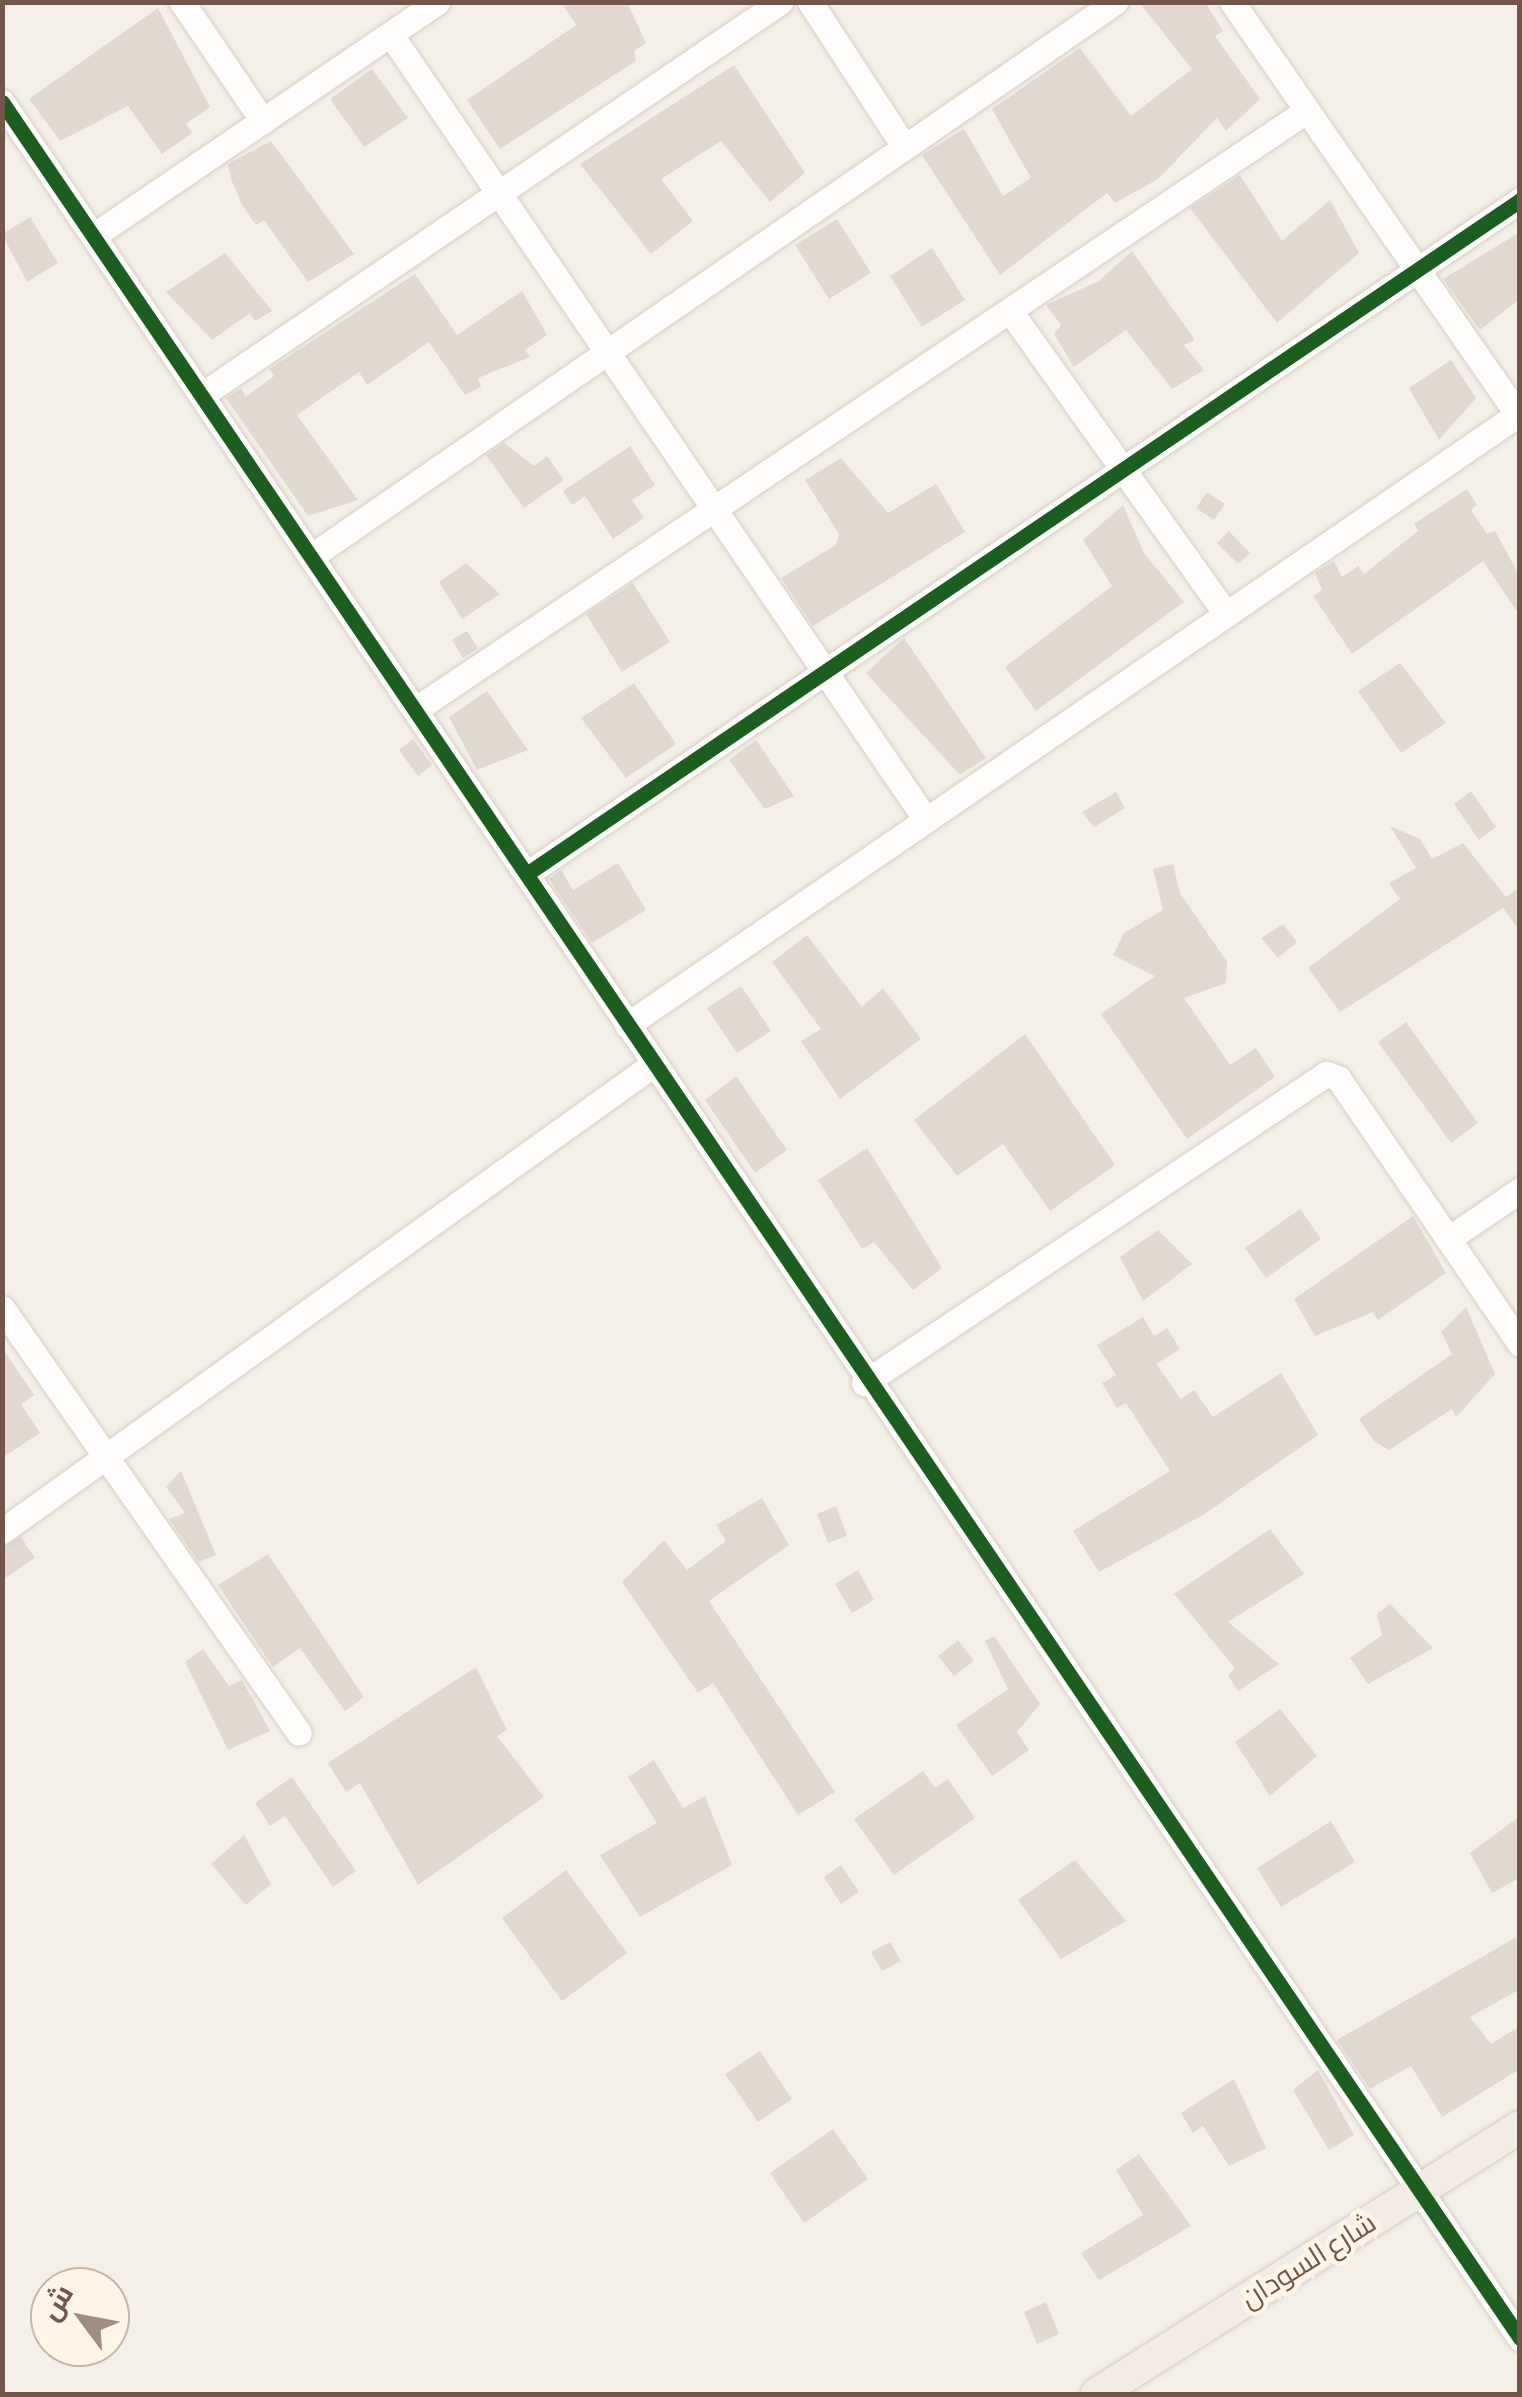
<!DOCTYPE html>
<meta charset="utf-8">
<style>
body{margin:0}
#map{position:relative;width:1522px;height:2397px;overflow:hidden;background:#f5f0e7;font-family:"Asap Condensed",Cairo,sans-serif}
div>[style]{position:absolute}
.building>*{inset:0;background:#e1d8cf}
.roads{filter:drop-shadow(0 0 2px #d6cdc5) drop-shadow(0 0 2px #d6cdc5)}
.minor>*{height:25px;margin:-12.5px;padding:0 12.5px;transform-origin:12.5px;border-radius:12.5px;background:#fefdfb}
.major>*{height:32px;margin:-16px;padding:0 16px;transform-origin:16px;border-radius:16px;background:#f2ece4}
.cycleway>*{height:15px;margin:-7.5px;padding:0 7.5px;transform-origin:7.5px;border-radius:7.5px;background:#1b5e20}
span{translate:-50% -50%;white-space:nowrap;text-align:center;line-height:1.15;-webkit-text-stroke:9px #fff5e7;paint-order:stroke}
.street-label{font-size:28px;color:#725749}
.frame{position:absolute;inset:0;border:5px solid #725749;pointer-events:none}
.north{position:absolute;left:30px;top:2267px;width:100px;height:100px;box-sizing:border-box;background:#fff5e7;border:2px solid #c7b6a8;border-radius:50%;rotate:302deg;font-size:28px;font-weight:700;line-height:40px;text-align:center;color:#725749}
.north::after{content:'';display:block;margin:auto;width:35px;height:45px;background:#a08d80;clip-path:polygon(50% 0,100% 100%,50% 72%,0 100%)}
</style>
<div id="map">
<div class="building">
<div style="clip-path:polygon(561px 2px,627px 2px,646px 43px,634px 51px,636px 61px,500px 149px,467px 100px,576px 25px)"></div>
<div style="clip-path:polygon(1139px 2px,1205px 2px,1223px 31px,1215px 36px,1260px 99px,1226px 131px,1217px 118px,1158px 179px,1115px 203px,1107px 193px,1000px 275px,922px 155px,964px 129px,1003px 196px,1031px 178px,992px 109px,1080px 48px,1131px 116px,1192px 69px)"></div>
<div style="clip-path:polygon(158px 8px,210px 107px,186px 124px,192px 133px,162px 154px,128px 106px,60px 141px,29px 99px)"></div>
<div style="clip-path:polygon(734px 65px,805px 173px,770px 202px,721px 141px,661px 179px,693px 221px,651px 254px,580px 164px)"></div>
<div style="clip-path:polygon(372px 69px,408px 118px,364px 147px,330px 99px)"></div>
<div style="clip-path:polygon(271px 141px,354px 254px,308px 282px,264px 220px,256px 225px,242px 205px,231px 179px,228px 164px)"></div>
<div style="clip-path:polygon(1240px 175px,1282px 241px,1330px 200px,1359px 253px,1277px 323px,1190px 208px)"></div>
<div style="clip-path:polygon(30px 217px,58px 263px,27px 282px,2px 234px)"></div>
<div style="clip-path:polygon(837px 219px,871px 273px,829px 299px,795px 245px)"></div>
<div style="clip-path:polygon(1520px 232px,1520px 299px,1480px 330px,1443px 279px)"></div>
<div style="clip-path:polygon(932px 248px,965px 300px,922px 327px,890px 276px)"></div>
<div style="clip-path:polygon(1132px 251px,1195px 340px,1184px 345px,1204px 370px,1172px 389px,1126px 330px,1074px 367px,1054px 334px,1061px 325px,1046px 305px,1099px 281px)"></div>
<div style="clip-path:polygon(225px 253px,272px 311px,255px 321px,250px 313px,212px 340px,166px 292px)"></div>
<div style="clip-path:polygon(415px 274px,457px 335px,522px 291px,547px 335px,525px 350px,530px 357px,478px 378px,481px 387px,465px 395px,429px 342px,367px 385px,359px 372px,297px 415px,358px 500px,308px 516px,226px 398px,241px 388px,246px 397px,274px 376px,269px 369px)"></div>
<div style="clip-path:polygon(1451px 360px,1476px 398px,1439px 440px,1409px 388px)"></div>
<div style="clip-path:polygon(504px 443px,534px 466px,547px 456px,564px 480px,524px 508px,486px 455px)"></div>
<div style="clip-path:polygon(630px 446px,655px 485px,632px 500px,644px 518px,613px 539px,585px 496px,572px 505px,563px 491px)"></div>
<div style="clip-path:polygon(841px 458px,888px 513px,936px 484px,965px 532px,813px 626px,781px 578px,836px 545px,839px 534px,805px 480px)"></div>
<div style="clip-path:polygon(1467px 489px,1477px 505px,1471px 510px,1487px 534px,1495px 531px,1520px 577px,1520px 616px,1483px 561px,1352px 654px,1313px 596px,1322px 590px,1315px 573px,1334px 561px,1342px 577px,1358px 566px,1364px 574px,1418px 531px,1414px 524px)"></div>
<div style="clip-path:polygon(1207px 492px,1225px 504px,1214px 520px,1196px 508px)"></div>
<div style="clip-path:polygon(1123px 505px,1144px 553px,1184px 602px,1036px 711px,1005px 667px,1112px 586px,1083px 540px)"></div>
<div style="clip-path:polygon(1229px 531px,1250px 553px,1238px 564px,1217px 543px)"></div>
<div style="clip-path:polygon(466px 563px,500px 594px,462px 619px,439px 582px)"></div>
<div style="clip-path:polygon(633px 583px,670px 642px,622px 672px,586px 614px)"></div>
<div style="clip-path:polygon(467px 631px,478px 648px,463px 658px,452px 640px)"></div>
<div style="clip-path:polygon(904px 638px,986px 758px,960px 775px,866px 673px)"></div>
<div style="clip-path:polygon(1400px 663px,1446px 723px,1401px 753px,1358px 691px)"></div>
<div style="clip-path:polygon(634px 683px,676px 744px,626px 778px,581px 718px)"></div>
<div style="clip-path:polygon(487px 691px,528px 750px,477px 770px,449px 717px)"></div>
<div style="clip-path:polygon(413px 739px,432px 765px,418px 776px,399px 750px)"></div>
<div style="clip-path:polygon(756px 740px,794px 796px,765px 809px,729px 760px)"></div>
<div style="clip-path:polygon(1471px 791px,1496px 827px,1479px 840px,1454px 804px)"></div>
<div style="clip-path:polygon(1116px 792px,1125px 808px,1094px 827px,1082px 812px)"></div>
<div style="clip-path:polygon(1390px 826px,1420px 839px,1432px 859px,1463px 843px,1506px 897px,1520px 887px,1520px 932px,1503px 908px,1340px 1012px,1308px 968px,1400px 899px,1389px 883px,1416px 868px)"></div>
<div style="clip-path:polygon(618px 863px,646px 910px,592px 943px,549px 879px,561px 870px,573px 890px)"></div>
<div style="clip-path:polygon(1173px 864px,1180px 893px,1227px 962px,1226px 983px,1184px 998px,1230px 1065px,1256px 1048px,1275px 1077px,1187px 1139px,1101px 1014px,1155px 976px,1113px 955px,1124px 933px,1163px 910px,1153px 869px)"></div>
<div style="clip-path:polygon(1283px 924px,1297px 942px,1278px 958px,1261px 938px)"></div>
<div style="clip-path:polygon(807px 935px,862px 1007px,883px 988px,921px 1039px,840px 1099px,801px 1041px,821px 1029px,772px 962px)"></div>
<div style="clip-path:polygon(741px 986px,771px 1031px,737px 1053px,707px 1008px)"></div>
<div style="clip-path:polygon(1406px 1022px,1478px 1123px,1451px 1143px,1378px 1042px)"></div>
<div style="clip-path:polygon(1025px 1034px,1115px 1165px,1050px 1211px,1003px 1144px,957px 1176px,914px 1120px)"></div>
<div style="clip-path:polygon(736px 1076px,787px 1150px,755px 1173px,705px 1100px)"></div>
<div style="clip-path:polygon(867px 1148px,942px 1268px,913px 1290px,874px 1242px,862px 1249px,818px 1180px)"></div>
<div style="clip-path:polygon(1300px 1209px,1321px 1239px,1266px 1278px,1245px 1248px)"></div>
<div style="clip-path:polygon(1413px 1216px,1446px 1273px,1378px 1320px,1373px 1312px,1315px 1336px,1294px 1299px)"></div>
<div style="clip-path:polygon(1158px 1230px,1192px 1264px,1143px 1301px,1120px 1257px)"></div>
<div style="clip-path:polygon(1466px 1307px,1495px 1374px,1456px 1417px,1452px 1409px,1389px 1450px,1374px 1441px,1359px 1419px,1452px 1354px,1441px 1332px)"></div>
<div style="clip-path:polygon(1143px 1317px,1154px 1336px,1167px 1328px,1180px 1349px,1156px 1364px,1181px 1399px,1194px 1390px,1213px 1417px,1281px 1373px,1318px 1435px,1203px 1515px,1099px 1572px,1073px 1531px,1170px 1471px,1126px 1403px,1117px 1408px,1102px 1383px,1116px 1375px,1097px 1345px)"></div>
<div style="clip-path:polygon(2px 1348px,34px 1395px,21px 1404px,40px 1433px,2px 1458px)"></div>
<div style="clip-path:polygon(181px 1471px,216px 1555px,199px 1562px,169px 1519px,185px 1513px,166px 1487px)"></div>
<div style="clip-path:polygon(762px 1498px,789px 1545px,709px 1601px,835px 1792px,798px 1815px,713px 1683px,698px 1693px,622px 1582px,664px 1540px,687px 1570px,726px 1541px,716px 1525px)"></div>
<div style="clip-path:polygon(836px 1506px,847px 1536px,828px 1543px,817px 1514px)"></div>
<div style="clip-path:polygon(1270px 1529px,1304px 1574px,1228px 1622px,1279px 1664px,1238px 1691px,1228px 1675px,1235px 1668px,1174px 1594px)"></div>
<div style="clip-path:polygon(21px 1537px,35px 1558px,2px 1580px,2px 1547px)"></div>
<div style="clip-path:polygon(268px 1554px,364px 1697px,345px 1711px,300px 1648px,273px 1667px,218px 1585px)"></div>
<div style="clip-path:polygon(858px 1570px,874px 1600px,852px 1613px,835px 1584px)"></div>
<div style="clip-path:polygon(1390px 1604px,1433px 1648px,1368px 1684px,1350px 1658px,1382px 1635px,1377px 1614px)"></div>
<div style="clip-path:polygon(994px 1636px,1040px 1704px,1017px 1732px,1029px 1750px,992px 1776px,956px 1725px,1008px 1689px,985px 1641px)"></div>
<div style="clip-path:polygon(958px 1640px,974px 1661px,954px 1676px,938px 1656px)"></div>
<div style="clip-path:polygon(203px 1649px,229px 1686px,242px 1680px,270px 1731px,228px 1750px,185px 1662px)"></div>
<div style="clip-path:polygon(476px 1667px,507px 1730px,497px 1736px,544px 1797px,418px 1885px,360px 1783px,346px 1792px,328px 1763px)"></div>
<div style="clip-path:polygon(1280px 1709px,1317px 1756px,1270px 1796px,1235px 1742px)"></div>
<div style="clip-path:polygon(654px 1760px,683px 1808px,705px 1796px,732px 1865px,640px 1917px,600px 1855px,657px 1823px,628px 1777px)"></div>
<div style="clip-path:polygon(923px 1771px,935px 1788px,948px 1779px,975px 1818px,894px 1875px,854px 1819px)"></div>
<div style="clip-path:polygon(292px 1777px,356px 1871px,333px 1887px,285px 1816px,270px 1826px,255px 1803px)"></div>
<div style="clip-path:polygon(1520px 1816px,1520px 1878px,1492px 1893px,1470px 1853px)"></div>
<div style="clip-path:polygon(1331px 1821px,1355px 1862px,1281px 1907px,1257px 1868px)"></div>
<div style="clip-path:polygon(244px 1835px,271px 1884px,246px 1905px,211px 1864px)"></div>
<div style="clip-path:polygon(1075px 1860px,1126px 1921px,1061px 1959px,1018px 1900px)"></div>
<div style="clip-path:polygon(841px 1865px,859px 1892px,841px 1904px,824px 1877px)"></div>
<div style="clip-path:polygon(566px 1870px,627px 1953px,562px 2001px,502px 1918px)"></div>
<div style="clip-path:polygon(1520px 1935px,1520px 1989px,1470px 2017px,1491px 2044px,1520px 2026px,1520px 2069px,1442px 2117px,1411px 2066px,1370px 2089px,1337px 2040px)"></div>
<div style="clip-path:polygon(890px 1942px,901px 1961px,882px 1971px,871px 1952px)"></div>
<div style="clip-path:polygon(760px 2051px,792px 2099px,758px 2122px,725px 2074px)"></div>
<div style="clip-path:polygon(1318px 2070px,1354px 2135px,1329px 2150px,1293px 2090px)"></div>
<div style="clip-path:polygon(1234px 2079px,1266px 2148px,1229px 2166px,1203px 2126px,1193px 2133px,1181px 2113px)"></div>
<div style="clip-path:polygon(833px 2129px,868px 2179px,804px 2223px,770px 2173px)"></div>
<div style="clip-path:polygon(1139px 2154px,1191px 2226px,1099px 2280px,1081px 2253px,1143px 2215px,1116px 2170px)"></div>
<div style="clip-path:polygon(1046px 2302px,1059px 2334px,1037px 2344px,1024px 2312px)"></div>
</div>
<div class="roads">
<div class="minor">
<div style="left:182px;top:2px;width:144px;rotate:55.8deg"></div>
<div style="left:810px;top:2px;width:172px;rotate:56.9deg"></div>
<div style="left:1232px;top:2px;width:506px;rotate:55.3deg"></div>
<div style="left:391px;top:35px;width:950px;rotate:55.72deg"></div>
<div style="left:2px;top:102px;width:2703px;rotate:55.83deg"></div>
<div style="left:93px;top:236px;width:416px;rotate:-34.2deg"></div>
<div style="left:1010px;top:311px;width:372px;rotate:54.5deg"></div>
<div style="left:203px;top:394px;width:698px;rotate:-34.19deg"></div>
<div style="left:316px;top:553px;width:971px;rotate:-34.59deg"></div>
<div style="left:419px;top:707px;width:1069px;rotate:-33.9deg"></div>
<div style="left:528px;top:873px;width:1199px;rotate:-34.15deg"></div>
<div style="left:627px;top:1025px;width:1079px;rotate:-34.43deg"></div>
<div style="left:1448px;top:1239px;width:87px;rotate:-34.2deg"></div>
<div style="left:2px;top:1308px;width:518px;rotate:55.05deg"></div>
<div style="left:864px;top:1383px;width:556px;rotate:-33.78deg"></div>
<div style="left:1326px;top:1074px;width:13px;rotate:18deg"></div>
<div style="left:1338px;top:1078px;width:322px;rotate:55.6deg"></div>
<div style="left:2px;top:1531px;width:798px;rotate:-35.62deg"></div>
</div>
<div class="major">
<div style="left:1097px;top:2394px;width:500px;rotate:-32.26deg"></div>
</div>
</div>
<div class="cycleway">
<div style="left:2px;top:102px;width:2703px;rotate:55.83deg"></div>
<div style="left:528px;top:873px;width:1199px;rotate:-34.15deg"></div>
</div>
<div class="street-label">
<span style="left:1308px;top:2260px;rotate:-32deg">شارع السودان</span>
</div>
<div class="frame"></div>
<div class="north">ش</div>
</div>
